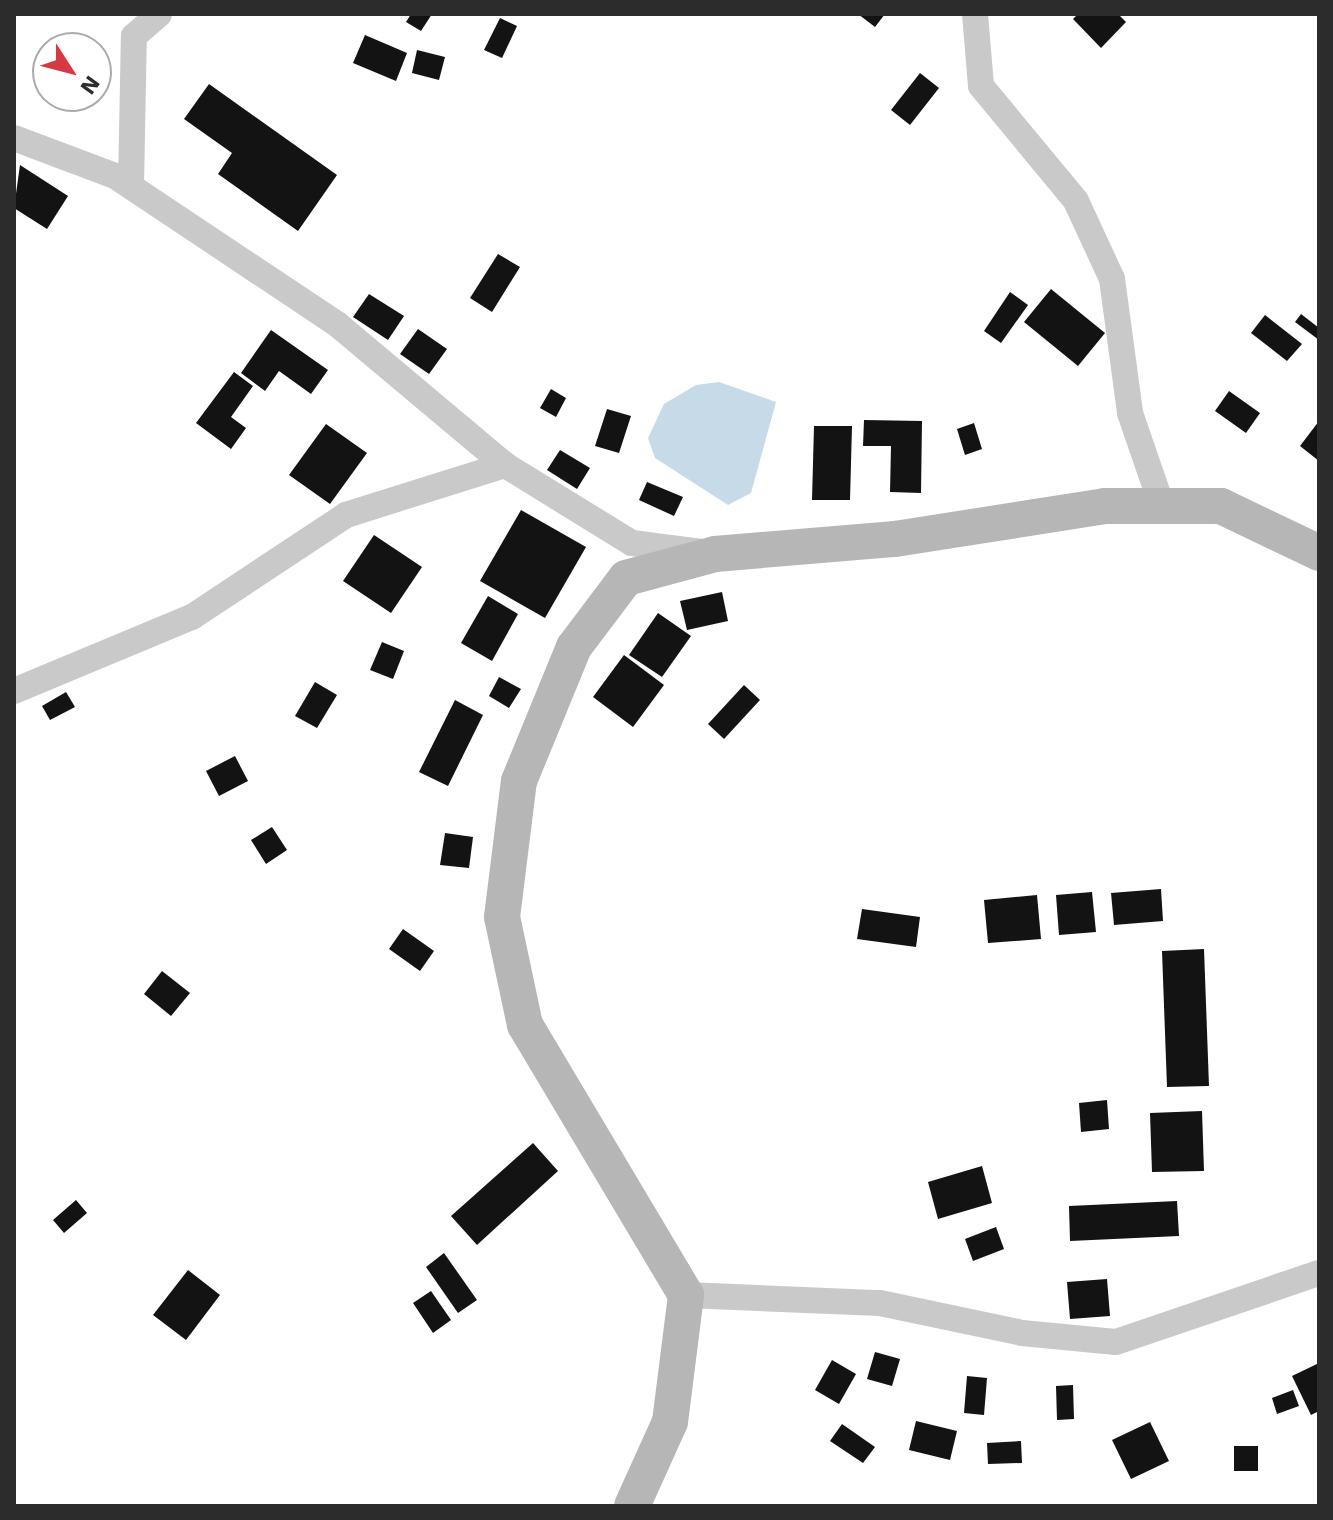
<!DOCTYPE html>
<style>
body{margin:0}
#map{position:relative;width:1333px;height:1520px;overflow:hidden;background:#fff;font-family:"Work Sans",sans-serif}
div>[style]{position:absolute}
.water>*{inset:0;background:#c7dae8}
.building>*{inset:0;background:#131313}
.minor>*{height:26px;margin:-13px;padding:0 13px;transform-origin:13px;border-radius:13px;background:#c9c9c9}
.secondary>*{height:36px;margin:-18px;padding:0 18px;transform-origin:18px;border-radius:18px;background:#b6b6b6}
span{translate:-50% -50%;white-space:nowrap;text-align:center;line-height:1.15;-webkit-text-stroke:8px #fff;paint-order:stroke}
.frame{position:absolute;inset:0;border:16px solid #2c2c2c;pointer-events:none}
.north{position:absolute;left:32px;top:32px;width:80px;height:80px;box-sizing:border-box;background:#fff;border:2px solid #ababab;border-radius:50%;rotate:126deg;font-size:22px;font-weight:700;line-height:32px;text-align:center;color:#2c2c2c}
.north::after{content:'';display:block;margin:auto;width:28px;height:36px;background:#d73942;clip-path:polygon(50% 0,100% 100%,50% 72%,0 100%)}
</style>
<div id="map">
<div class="water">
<div style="clip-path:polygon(719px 382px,776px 402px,751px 493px,728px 505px,655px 458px,648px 438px,664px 404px,696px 385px)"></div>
</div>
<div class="building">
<div style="clip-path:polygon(411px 14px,432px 14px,421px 31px,406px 22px)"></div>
<div style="clip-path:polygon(858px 14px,885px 14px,875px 27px)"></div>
<div style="clip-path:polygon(1078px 14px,1118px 14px,1126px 22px,1101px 48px,1073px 19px)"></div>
<div style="clip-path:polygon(500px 18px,517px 26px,502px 58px,484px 50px)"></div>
<div style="clip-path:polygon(365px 35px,407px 53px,396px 81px,353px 63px)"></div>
<div style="clip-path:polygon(417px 50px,445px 57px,439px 80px,412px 73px)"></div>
<div style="clip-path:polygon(920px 73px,939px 88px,910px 125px,891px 110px)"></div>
<div style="clip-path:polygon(209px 84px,337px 175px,298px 231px,218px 174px,232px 153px,184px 119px)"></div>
<div style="clip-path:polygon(20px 165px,68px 196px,47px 229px,14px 208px)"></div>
<div style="clip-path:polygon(498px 254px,520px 267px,492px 312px,470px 298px)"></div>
<div style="clip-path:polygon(1051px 289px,1105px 333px,1078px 366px,1024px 322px)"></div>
<div style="clip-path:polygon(1010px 292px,1028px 305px,1001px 343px,984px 331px)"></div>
<div style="clip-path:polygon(369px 294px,404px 316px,388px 340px,353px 317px)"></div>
<div style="clip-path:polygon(1301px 314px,1319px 328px,1319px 340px,1295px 322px)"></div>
<div style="clip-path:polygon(1265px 315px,1302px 344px,1287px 361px,1251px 333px)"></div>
<div style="clip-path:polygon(418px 329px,447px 349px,429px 374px,400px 354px)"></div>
<div style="clip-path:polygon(271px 330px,328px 370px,311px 394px,279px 371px,265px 391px,241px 373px)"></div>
<div style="clip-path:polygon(234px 372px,253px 386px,231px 417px,246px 428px,231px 449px,196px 423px)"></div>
<div style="clip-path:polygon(551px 389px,566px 398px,556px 417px,540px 408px)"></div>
<div style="clip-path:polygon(1229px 391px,1260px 413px,1246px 433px,1215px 411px)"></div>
<div style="clip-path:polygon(607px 409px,631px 416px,619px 453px,595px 446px)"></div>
<div style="clip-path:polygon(864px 420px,922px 421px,921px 493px,890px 492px,891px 446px,863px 446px)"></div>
<div style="clip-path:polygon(1319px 421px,1319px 461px,1300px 446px)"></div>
<div style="clip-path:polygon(974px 423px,982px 449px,965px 455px,957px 429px)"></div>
<div style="clip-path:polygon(326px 424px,367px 453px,330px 504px,289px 475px)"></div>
<div style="clip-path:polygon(814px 426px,852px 426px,850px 500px,812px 500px)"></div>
<div style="clip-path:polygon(560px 450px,590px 468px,577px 489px,547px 470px)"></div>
<div style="clip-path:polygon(647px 482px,683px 497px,674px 516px,639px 500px)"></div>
<div style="clip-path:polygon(521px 510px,586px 547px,545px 618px,480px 581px)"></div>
<div style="clip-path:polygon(374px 535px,422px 567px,391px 613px,343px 581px)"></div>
<div style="clip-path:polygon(722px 592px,728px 621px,687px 630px,680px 601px)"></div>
<div style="clip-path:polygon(488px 596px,518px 614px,492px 661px,461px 643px)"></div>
<div style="clip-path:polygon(658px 613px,691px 636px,662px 677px,629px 655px)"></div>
<div style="clip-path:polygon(382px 642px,404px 651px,393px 679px,370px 670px)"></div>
<div style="clip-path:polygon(624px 655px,664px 685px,633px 727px,593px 697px)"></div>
<div style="clip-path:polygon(499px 677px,521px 689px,509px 708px,489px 696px)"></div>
<div style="clip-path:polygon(315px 682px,337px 695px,317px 728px,295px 716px)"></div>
<div style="clip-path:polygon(744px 685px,760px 700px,724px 739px,708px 724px)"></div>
<div style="clip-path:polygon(66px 692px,75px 707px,50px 720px,42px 706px)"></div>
<div style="clip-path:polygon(455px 700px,483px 715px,448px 786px,419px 772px)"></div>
<div style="clip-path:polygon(235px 756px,248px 781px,219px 796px,206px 771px)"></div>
<div style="clip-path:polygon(272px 827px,287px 850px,266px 864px,251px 840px)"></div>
<div style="clip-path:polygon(445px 833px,473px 837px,469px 868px,440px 865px)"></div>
<div style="clip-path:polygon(1161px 889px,1163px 921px,1114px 925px,1111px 893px)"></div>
<div style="clip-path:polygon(1092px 892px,1096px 932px,1059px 935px,1056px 895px)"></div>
<div style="clip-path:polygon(1037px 895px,1041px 939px,988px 943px,984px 900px)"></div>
<div style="clip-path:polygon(862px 909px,920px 917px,916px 947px,857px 939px)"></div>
<div style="clip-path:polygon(403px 929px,434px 951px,420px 971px,389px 949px)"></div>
<div style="clip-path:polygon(1204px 949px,1209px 1086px,1167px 1087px,1162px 951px)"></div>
<div style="clip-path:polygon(162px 971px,190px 993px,171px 1016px,144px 994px)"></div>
<div style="clip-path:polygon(1107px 1100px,1109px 1129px,1081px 1132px,1079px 1103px)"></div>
<div style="clip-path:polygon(1202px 1111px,1204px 1171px,1152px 1172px,1150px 1113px)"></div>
<div style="clip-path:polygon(533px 1143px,558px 1171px,477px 1245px,451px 1216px)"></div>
<div style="clip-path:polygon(982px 1166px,992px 1203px,938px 1219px,928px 1182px)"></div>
<div style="clip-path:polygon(76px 1200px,87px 1213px,64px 1233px,53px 1220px)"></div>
<div style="clip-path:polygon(1177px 1201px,1179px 1236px,1070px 1241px,1069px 1206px)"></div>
<div style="clip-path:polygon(996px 1227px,1004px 1249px,973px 1261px,965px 1239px)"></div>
<div style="clip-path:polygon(444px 1253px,477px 1300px,458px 1313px,426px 1267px)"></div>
<div style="clip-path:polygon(188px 1270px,220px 1295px,186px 1340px,153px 1315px)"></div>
<div style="clip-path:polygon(1107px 1279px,1110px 1316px,1070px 1319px,1067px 1282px)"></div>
<div style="clip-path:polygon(431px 1291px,451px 1320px,433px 1333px,413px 1303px)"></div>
<div style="clip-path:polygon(875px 1352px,900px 1359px,892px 1386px,867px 1379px)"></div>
<div style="clip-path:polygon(832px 1360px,856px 1374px,839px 1404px,815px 1390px)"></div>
<div style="clip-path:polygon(1319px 1363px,1319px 1411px,1311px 1415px,1292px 1376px)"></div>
<div style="clip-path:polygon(967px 1376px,987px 1378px,984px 1415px,964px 1413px)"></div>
<div style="clip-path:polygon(1073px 1385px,1074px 1419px,1057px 1420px,1056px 1386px)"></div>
<div style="clip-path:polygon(1293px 1390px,1299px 1406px,1277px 1414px,1272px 1398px)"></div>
<div style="clip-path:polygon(916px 1421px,957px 1431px,950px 1460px,909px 1450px)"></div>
<div style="clip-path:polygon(1150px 1422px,1169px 1461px,1131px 1479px,1112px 1440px)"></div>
<div style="clip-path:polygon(842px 1424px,875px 1447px,863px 1463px,830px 1441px)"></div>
<div style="clip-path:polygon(1021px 1441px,1022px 1463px,988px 1464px,987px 1443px)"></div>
<div style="clip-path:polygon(1234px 1446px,1258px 1446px,1258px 1471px,1234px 1471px)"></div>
</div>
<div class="minor">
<div style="left:975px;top:14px;width:72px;rotate:85.2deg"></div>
<div style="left:981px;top:86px;width:149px;rotate:50.4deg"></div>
<div style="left:1076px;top:201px;width:86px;rotate:65.2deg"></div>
<div style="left:1112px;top:279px;width:135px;rotate:82.3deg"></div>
<div style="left:1130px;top:413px;width:98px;rotate:71deg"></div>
<div style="left:14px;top:138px;width:108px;rotate:20.6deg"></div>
<div style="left:115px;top:176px;width:267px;rotate:33.7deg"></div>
<div style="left:337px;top:324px;width:219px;rotate:40deg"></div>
<div style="left:505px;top:465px;width:149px;rotate:31.6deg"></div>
<div style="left:632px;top:543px;width:70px;rotate:7.4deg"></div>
<div style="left:131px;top:186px;width:150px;rotate:-88.9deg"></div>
<div style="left:134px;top:36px;width:33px;rotate:-41deg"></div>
<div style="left:14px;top:691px;width:193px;rotate:-22.6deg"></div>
<div style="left:192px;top:617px;width:185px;rotate:-33.5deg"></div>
<div style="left:346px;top:515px;width:167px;rotate:-17.5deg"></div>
<div style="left:686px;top:1295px;width:194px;rotate:2.4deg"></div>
<div style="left:880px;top:1303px;width:145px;rotate:11.9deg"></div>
<div style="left:1022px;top:1333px;width:94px;rotate:5.5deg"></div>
<div style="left:1116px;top:1342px;width:214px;rotate:-18.8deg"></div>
</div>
<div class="secondary">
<div style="left:632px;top:1506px;width:92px;rotate:-65.7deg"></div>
<div style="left:670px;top:1422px;width:128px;rotate:-82.8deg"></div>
<div style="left:686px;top:1295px;width:314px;rotate:-120.8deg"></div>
<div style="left:525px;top:1025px;width:110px;rotate:-102deg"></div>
<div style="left:502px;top:917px;width:137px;rotate:-82.9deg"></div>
<div style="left:519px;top:781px;width:145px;rotate:-67.7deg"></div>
<div style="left:574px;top:647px;width:86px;rotate:-53deg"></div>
<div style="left:626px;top:578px;width:92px;rotate:-15.1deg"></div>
<div style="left:715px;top:554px;width:181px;rotate:-4.8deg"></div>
<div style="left:895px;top:539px;width:213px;rotate:-8.9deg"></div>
<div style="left:1105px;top:506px;width:116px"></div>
<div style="left:1221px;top:506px;width:109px;rotate:25.6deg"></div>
</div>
<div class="frame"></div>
<div class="north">N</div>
</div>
